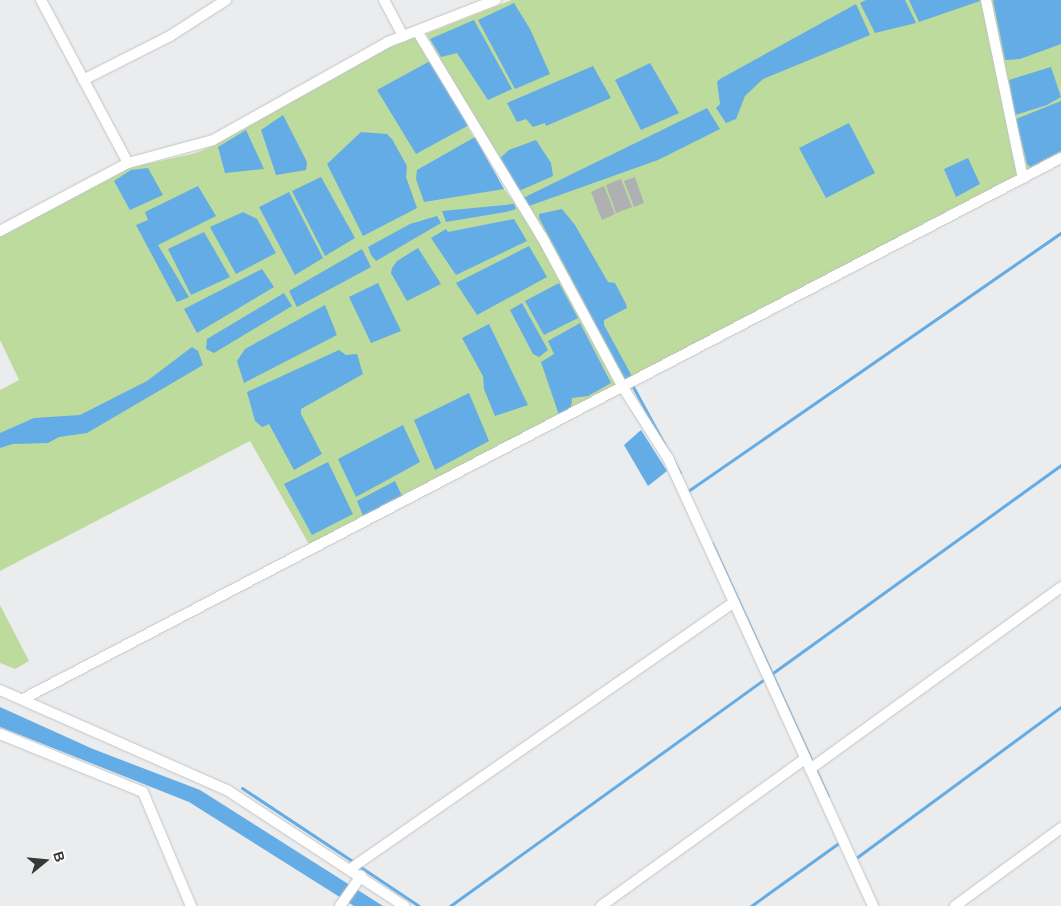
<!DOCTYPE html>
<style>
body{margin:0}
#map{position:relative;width:1061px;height:906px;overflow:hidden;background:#ebecee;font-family:Arial,sans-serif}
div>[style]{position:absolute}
.green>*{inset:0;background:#bcdb9c}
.water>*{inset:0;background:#64ace5}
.stream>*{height:3px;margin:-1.5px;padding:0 1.5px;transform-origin:1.5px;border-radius:1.5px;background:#64ace5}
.building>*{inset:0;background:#afb0b2}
.roads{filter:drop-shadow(0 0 1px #c3c4c6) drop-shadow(0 0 1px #c3c4c6)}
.minor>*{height:10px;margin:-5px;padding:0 5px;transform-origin:5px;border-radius:5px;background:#fff}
span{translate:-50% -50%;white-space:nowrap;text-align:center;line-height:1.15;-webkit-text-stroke:5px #fff;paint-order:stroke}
.north{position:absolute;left:20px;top:836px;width:50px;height:50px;-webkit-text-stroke:4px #fff;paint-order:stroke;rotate:73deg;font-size:14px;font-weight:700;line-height:20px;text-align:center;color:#373838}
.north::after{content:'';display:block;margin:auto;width:18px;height:22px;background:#373838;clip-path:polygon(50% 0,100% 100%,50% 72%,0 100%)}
</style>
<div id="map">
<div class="green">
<div style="clip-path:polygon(512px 0,982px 0,1020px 176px,625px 384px,426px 34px)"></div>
<div style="clip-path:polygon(990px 0,1061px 0,1061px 155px,1030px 170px,1025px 168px)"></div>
<div style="clip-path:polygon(415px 37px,504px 189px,525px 217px,618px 387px,310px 546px,250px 441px,0 571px,0 390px,19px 380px,0 340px,0 235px,129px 168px,196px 153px,215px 145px,391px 46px)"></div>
<div style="clip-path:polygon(0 605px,29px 661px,15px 669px,0 663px)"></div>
</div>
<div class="water">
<div style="clip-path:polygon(866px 0,905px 0,916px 23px,875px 33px,860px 3px)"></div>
<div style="clip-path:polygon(909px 0,980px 0,980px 1px,919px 22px)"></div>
<div style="clip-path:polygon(993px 0,1061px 0,1061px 44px,1020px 59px,1005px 60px)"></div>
<div style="clip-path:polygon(514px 3px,530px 29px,550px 74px,515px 89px,478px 20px)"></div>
<div style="clip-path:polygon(856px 4px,870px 35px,763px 79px,745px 96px,736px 119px,726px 123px,716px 108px,720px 104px,717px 82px,720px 79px)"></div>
<div style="clip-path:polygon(474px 20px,512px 89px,488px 100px,457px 53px,441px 57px,430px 39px)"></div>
<div style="clip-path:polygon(430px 61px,469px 125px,416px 154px,377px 90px)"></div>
<div style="clip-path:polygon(650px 63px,679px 113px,641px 130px,615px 80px)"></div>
<div style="clip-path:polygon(593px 66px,611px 98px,546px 126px,545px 123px,533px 127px,526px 119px,517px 122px,507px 103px)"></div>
<div style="clip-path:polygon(1051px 67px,1061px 97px,1047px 105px,1015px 115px,1009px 80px)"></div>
<div style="clip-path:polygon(1061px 101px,1061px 151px,1030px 167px,1027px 164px,1016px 119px)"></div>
<div style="clip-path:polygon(707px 108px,720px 129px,658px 160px,529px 206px,523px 198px)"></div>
<div style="clip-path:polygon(283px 115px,307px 162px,306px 170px,276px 175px,261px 130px)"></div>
<div style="clip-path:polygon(849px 123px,875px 173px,826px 198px,799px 148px)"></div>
<div style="clip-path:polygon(246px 130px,264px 169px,225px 173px,218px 147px)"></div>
<div style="clip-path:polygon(361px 132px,387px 134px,392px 139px,407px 166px,406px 177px,417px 208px,363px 236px,327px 164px)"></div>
<div style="clip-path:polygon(475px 137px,504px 189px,424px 202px,416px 179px,417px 170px)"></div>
<div style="clip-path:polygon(536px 140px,551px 163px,553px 176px,519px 191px,499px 159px,509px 150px)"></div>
<div style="clip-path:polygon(968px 158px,980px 184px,956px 197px,944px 169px)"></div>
<div style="clip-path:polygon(148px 168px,163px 195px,130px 210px,114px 181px,131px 170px)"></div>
<div style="clip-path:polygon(321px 177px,355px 238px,325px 256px,292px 191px)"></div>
<div style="clip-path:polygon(198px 186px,216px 216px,158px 245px,189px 297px,177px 302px,136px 225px,148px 220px,145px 212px)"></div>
<div style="clip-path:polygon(289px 192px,323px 258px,295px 275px,259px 207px)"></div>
<div style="clip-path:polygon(514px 204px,516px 209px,506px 212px,446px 222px,442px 211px)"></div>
<div style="clip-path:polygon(562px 209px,575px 225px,608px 282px,615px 283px,626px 304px,627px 308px,604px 320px,604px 325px,633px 378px,626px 381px,539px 218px,539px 214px)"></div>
<div style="clip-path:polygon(243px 212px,257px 219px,276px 253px,236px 274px,210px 227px)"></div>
<div style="clip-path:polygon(437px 216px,441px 223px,376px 261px,371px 255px,368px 247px,410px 224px)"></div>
<div style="clip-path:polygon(514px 219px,527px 241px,456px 275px,431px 238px,446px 229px,448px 232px)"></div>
<div style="clip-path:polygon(204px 232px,230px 277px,191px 295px,168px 249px)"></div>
<div style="clip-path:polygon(529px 246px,547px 277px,477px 315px,456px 283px)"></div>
<div style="clip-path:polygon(418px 248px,441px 284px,407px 301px,391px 273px,392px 268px,397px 261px)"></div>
<div style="clip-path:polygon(362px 249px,371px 267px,297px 307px,289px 291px)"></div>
<div style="clip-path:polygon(262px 269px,274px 287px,197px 333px,184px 309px)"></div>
<div style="clip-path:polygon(378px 283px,401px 331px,371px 343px,349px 297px)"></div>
<div style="clip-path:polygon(559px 283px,578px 318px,544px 335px,525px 301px)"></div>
<div style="clip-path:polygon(284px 293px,292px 306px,214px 353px,206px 349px,207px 339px)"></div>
<div style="clip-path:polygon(522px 303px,548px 350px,539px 357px,533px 354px,510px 310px)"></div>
<div style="clip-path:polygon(325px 305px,337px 335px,244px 383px,237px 361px,245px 349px)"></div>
<div style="clip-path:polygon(580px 323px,611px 383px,588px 396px,572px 398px,571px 409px,559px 415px,541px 362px,554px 354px,548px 341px)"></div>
<div style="clip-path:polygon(489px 324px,528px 405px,495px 416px,484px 389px,483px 376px,462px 338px)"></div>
<div style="clip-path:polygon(192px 347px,198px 351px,203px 365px,87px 433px,59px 437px,48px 443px,13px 444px,0 448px,0 433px,34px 418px,80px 415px,147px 381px)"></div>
<div style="clip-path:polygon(339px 350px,346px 355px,357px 354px,363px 374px,301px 409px,301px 414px,322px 454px,294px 470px,269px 424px,262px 427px,255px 421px,247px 392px)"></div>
<div style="clip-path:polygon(469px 393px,489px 441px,435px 470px,414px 420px)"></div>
<div style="clip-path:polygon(403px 425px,420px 462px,356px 497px,338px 459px)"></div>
<div style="clip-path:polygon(641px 430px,667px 471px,648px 486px,624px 445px)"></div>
<div style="clip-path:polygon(328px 462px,353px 514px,312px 535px,284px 484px)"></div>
<div style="clip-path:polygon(395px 481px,403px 498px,364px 518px,357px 501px)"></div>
<div style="clip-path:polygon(0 707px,93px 749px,200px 790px,383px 906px,354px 906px,189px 802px,0 727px)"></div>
</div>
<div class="stream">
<div style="left:632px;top:385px;width:100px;rotate:61.4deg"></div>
<div style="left:688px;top:491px;width:454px;rotate:-34.7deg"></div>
<div style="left:712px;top:543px;width:278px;rotate:65.4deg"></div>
<div style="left:242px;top:788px;width:134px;rotate:33.5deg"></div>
<div style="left:856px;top:858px;width:255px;rotate:-36.4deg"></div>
<div style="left:359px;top:866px;width:72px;rotate:33.7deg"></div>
<div style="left:450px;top:906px;width:754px;rotate:-35.82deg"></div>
<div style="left:751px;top:906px;width:110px;rotate:-35.7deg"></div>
</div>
<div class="building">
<div style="clip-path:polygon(635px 177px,644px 203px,634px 207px,624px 181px)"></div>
<div style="clip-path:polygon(621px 179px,632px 207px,616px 213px,606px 185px)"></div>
<div style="clip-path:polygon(604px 186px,615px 214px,602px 220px,591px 192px)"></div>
</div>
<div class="roads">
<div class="minor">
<div style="left:41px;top:0;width:185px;rotate:61.9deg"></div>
<div style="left:384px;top:0;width:41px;rotate:62.2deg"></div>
<div style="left:986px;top:0;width:182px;rotate:78.3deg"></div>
<div style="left:417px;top:31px;width:241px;rotate:58.8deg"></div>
<div style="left:542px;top:237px;width:173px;rotate:61.7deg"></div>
<div style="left:624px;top:389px;width:82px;rotate:57.5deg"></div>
<div style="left:668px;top:458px;width:493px;rotate:65.4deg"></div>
<div style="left:83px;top:80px;width:97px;rotate:-26.8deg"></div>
<div style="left:170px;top:36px;width:67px;rotate:-32.7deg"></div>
<div style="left:0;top:231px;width:145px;rotate:-28deg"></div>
<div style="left:128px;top:163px;width:88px;rotate:-15.1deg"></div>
<div style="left:213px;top:140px;width:201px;rotate:-29.2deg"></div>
<div style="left:388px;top:42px;width:116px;rotate:-21.3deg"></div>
<div style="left:0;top:690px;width:248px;rotate:23.8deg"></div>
<div style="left:227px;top:790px;width:212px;rotate:33.2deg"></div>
<div style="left:23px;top:699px;width:1171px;rotate:-27.53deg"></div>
<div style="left:0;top:734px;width:154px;rotate:22.1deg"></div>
<div style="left:143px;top:792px;width:124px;rotate:67.2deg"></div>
<div style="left:810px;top:769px;width:310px;rotate:-35.9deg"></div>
<div style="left:350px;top:869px;width:466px;rotate:-34.8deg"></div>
<div style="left:340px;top:906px;width:37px;rotate:-55deg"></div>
<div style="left:601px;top:906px;width:251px;rotate:-35.8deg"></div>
<div style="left:955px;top:906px;width:132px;rotate:-36.3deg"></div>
</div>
</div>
<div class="north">B</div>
</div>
